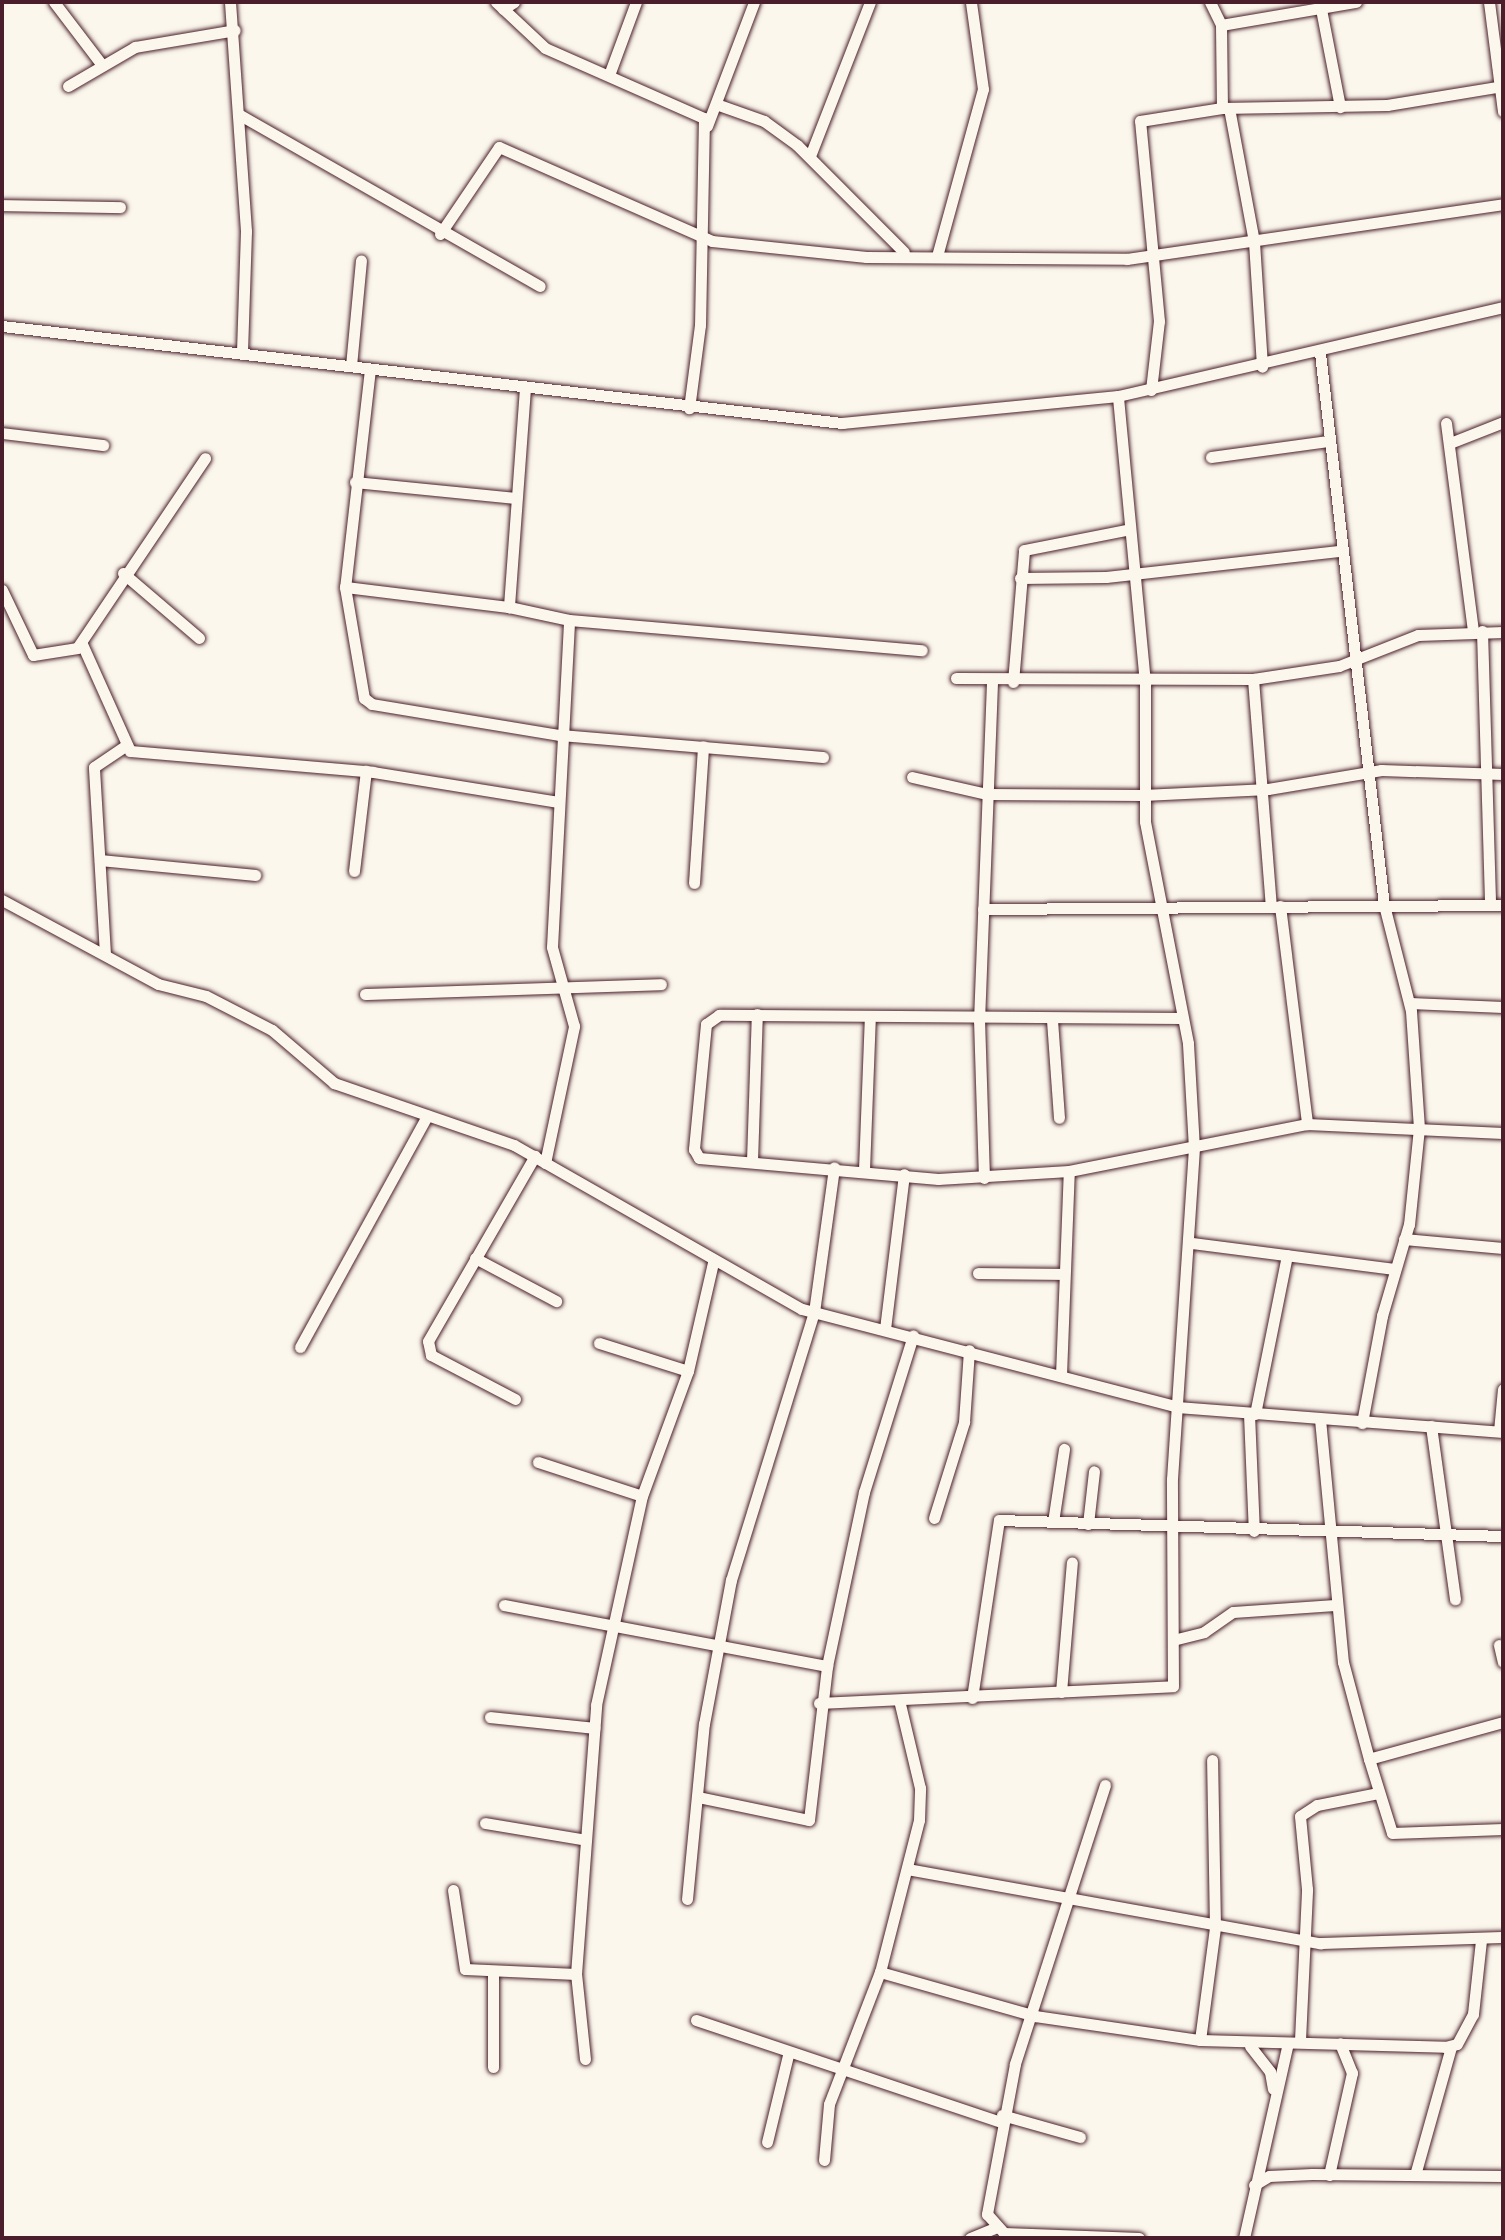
<!DOCTYPE html>
<style>
body{margin:0}
#map{position:relative;width:1505px;height:2240px;overflow:hidden;background:#fbf7ec;font-family:"Comic Neue",sans-serif}
div>[style]{position:absolute}
.roads{filter:drop-shadow(0 0 2px #4a1f2b) drop-shadow(0 0 2px #4a1f2b)}
.minor>*{height:11px;margin:-5.5px;padding:0 5.5px;transform-origin:5.5px;border-radius:5.5px;background:#fbf7ec}
span{translate:-50% -50%;white-space:nowrap;text-align:center;line-height:1.15;-webkit-text-stroke:6px #fbf7ec;paint-order:stroke}
.frame{position:absolute;inset:0;border:4px solid #4a1f2b;pointer-events:none}
</style>
<div id="map">
<div class="roads">
<div class="minor">
<div style="left:54px;top:2px;width:79px;rotate:52.7deg"></div>
<div style="left:230px;top:2px;width:230px;rotate:86deg"></div>
<div style="left:246px;top:231px;width:122px;rotate:91.9deg"></div>
<div style="left:496px;top:2px;width:67px;rotate:43.2deg"></div>
<div style="left:545px;top:48px;width:174px;rotate:23.8deg"></div>
<div style="left:704px;top:118px;width:207px;rotate:91.1deg"></div>
<div style="left:700px;top:325px;width:84px;rotate:97.5deg"></div>
<div style="left:1210px;top:2px;width:25px;rotate:64deg"></div>
<div style="left:1489px;top:2px;width:110px;rotate:82.7deg"></div>
<div style="left:503px;top:9px;width:13px;rotate:-32deg"></div>
<div style="left:1321px;top:9px;width:100px;rotate:79deg"></div>
<div style="left:609px;top:75px;width:78px;rotate:-69.7deg"></div>
<div style="left:68px;top:86px;width:78px;rotate:-30.2deg"></div>
<div style="left:135px;top:47px;width:101px;rotate:-9.6deg"></div>
<div style="left:716px;top:104px;width:51px;rotate:19.5deg"></div>
<div style="left:764px;top:121px;width:41px;rotate:36deg"></div>
<div style="left:797px;top:145px;width:151px;rotate:45deg"></div>
<div style="left:1222px;top:108px;width:83px;rotate:-90.7deg"></div>
<div style="left:1221px;top:25px;width:137px;rotate:-9.7deg"></div>
<div style="left:1229px;top:108px;width:136px;rotate:79.4deg"></div>
<div style="left:1254px;top:242px;width:125px;rotate:86.3deg"></div>
<div style="left:240px;top:115px;width:345px;rotate:29.7deg"></div>
<div style="left:707px;top:126px;width:133px;rotate:-69.2deg"></div>
<div style="left:810px;top:156px;width:165px;rotate:-68.7deg"></div>
<div style="left:2px;top:205px;width:118px;rotate:1deg"></div>
<div style="left:440px;top:234px;width:105px;rotate:-55.9deg"></div>
<div style="left:499px;top:147px;width:233px;rotate:23.8deg"></div>
<div style="left:712px;top:241px;width:155px;rotate:5.9deg"></div>
<div style="left:866px;top:257px;width:261px;rotate:0.4deg"></div>
<div style="left:1127px;top:259px;width:380px;rotate:-8.3deg"></div>
<div style="left:937px;top:256px;width:173px;rotate:-74.6deg"></div>
<div style="left:983px;top:89px;width:88px;rotate:-97.9deg"></div>
<div style="left:2px;top:326px;width:846px;rotate:6.59deg"></div>
<div style="left:842px;top:423px;width:277px;rotate:-5.6deg"></div>
<div style="left:1118px;top:396px;width:395px;rotate:-13deg"></div>
<div style="left:1320px;top:353px;width:556px;rotate:83.39deg"></div>
<div style="left:1384px;top:905px;width:109px;rotate:75.7deg"></div>
<div style="left:1411px;top:1011px;width:117px;rotate:86.1deg"></div>
<div style="left:1419px;top:1128px;width:97px;rotate:95.9deg"></div>
<div style="left:1409px;top:1224px;width:96px;rotate:106.4deg"></div>
<div style="left:1382px;top:1316px;width:109px;rotate:100.6deg"></div>
<div style="left:351px;top:366px;width:106px;rotate:-84.6deg"></div>
<div style="left:370px;top:369px;width:219px;rotate:96.5deg"></div>
<div style="left:345px;top:587px;width:165px;rotate:7deg"></div>
<div style="left:525px;top:388px;width:220px;rotate:94.2deg"></div>
<div style="left:509px;top:607px;width:61px;rotate:12.2deg"></div>
<div style="left:569px;top:620px;width:354px;rotate:4.9deg"></div>
<div style="left:1151px;top:390px;width:69px;rotate:-83.4deg"></div>
<div style="left:1159px;top:321px;width:201px;rotate:-95.4deg"></div>
<div style="left:1140px;top:121px;width:83px;rotate:-9deg"></div>
<div style="left:1222px;top:108px;width:165px;rotate:-1deg"></div>
<div style="left:1387px;top:105px;width:118px;rotate:-9.3deg"></div>
<div style="left:1446px;top:423px;width:210px;rotate:82.6deg"></div>
<div style="left:2px;top:433px;width:102px;rotate:6.8deg"></div>
<div style="left:1450px;top:443px;width:57px;rotate:-21.6deg"></div>
<div style="left:1211px;top:457px;width:118px;rotate:-7.8deg"></div>
<div style="left:355px;top:482px;width:161px;rotate:5.7deg"></div>
<div style="left:123px;top:573px;width:100px;rotate:40.5deg"></div>
<div style="left:1020px;top:578px;width:86px;rotate:-0.7deg"></div>
<div style="left:1106px;top:577px;width:234px;rotate:-6.4deg"></div>
<div style="left:345px;top:587px;width:113px;rotate:80.3deg"></div>
<div style="left:364px;top:698px;width:10px;rotate:37deg"></div>
<div style="left:372px;top:704px;width:191px;rotate:9.4deg"></div>
<div style="left:560px;top:735px;width:264px;rotate:4.8deg"></div>
<div style="left:2px;top:590px;width:72px;rotate:64.5deg"></div>
<div style="left:33px;top:655px;width:45px;rotate:-9deg"></div>
<div style="left:77px;top:648px;width:229px;rotate:-56deg"></div>
<div style="left:1482px;top:631px;width:273px;rotate:88.3deg"></div>
<div style="left:82px;top:644px;width:117px;rotate:65.8deg"></div>
<div style="left:130px;top:751px;width:244px;rotate:4.9deg"></div>
<div style="left:373px;top:772px;width:187px;rotate:9.2deg"></div>
<div style="left:956px;top:678px;width:297px;rotate:0.2deg"></div>
<div style="left:1253px;top:679px;width:87px;rotate:-8.6deg"></div>
<div style="left:1339px;top:666px;width:85px;rotate:-21.4deg"></div>
<div style="left:1418px;top:635px;width:85px;rotate:-2deg"></div>
<div style="left:1253px;top:679px;width:228px;rotate:85.5deg"></div>
<div style="left:1013px;top:682px;width:132px;rotate:-85.2deg"></div>
<div style="left:1024px;top:550px;width:104px;rotate:-11.1deg"></div>
<div style="left:912px;top:777px;width:76px;rotate:12.9deg"></div>
<div style="left:986px;top:794px;width:157px;rotate:0.4deg"></div>
<div style="left:1143px;top:795px;width:125px;rotate:-2.7deg"></div>
<div style="left:1268px;top:789px;width:115px;rotate:-9.5deg"></div>
<div style="left:1381px;top:770px;width:122px;rotate:1.9deg"></div>
<div style="left:100px;top:860px;width:156px;rotate:5.5deg"></div>
<div style="left:354px;top:871px;width:101px;rotate:-83.2deg"></div>
<div style="left:694px;top:883px;width:137px;rotate:-86.2deg"></div>
<div style="left:2px;top:900px;width:177px;rotate:28.3deg"></div>
<div style="left:158px;top:984px;width:49px;rotate:14deg"></div>
<div style="left:206px;top:996px;width:74px;rotate:27.3deg"></div>
<div style="left:272px;top:1030px;width:82px;rotate:40.5deg"></div>
<div style="left:334px;top:1083px;width:190px;rotate:19deg"></div>
<div style="left:514px;top:1145px;width:331px;rotate:29.7deg"></div>
<div style="left:802px;top:1309px;width:388px;rotate:14.6deg"></div>
<div style="left:1177px;top:1407px;width:327px;rotate:4.4deg"></div>
<div style="left:1280px;top:906px;width:220px;rotate:82.9deg"></div>
<div style="left:983px;top:909px;width:520px;rotate:-0.44deg"></div>
<div style="left:105px;top:954px;width:187px;rotate:-93.4deg"></div>
<div style="left:94px;top:767px;width:36px;rotate:-34deg"></div>
<div style="left:365px;top:994px;width:296px;rotate:-1.9deg"></div>
<div style="left:1410px;top:1003px;width:93px;rotate:2.5deg"></div>
<div style="left:1182px;top:1018px;width:463px;rotate:-179.6deg"></div>
<div style="left:719px;top:1015px;width:16px;rotate:145deg"></div>
<div style="left:706px;top:1024px;width:126px;rotate:95.5deg"></div>
<div style="left:694px;top:1149px;width:10px;rotate:61deg"></div>
<div style="left:699px;top:1158px;width:240px;rotate:5deg"></div>
<div style="left:938px;top:1179px;width:131px;rotate:-3.5deg"></div>
<div style="left:1069px;top:1171px;width:243px;rotate:-11.2deg"></div>
<div style="left:1307px;top:1124px;width:196px;rotate:2.6deg"></div>
<div style="left:1052px;top:1020px;width:98px;rotate:85.9deg"></div>
<div style="left:752px;top:1161px;width:147px;rotate:-88.1deg"></div>
<div style="left:545px;top:1163px;width:140px;rotate:-78deg"></div>
<div style="left:574px;top:1026px;width:82px;rotate:-105.6deg"></div>
<div style="left:552px;top:947px;width:327px;rotate:-87deg"></div>
<div style="left:864px;top:1170px;width:154px;rotate:-87.8deg"></div>
<div style="left:984px;top:1178px;width:157px;rotate:-91.8deg"></div>
<div style="left:979px;top:1021px;width:341px;rotate:-87.8deg"></div>
<div style="left:1404px;top:1239px;width:99px;rotate:5.2deg"></div>
<div style="left:1192px;top:1243px;width:204px;rotate:7.3deg"></div>
<div style="left:475px;top:1258px;width:92px;rotate:28deg"></div>
<div style="left:978px;top:1273px;width:86px;rotate:0.7deg"></div>
<div style="left:885px;top:1329px;width:156px;rotate:-83deg"></div>
<div style="left:599px;top:1343px;width:93px;rotate:17.5deg"></div>
<div style="left:300px;top:1347px;width:264px;rotate:-61.2deg"></div>
<div style="left:1061px;top:1375px;width:204px;rotate:-87.8deg"></div>
<div style="left:515px;top:1399px;width:95px;rotate:-152.4deg"></div>
<div style="left:431px;top:1355px;width:14px;rotate:-102deg"></div>
<div style="left:428px;top:1341px;width:214px;rotate:-60deg"></div>
<div style="left:1249px;top:1414px;width:117px;rotate:87.6deg"></div>
<div style="left:1255px;top:1414px;width:162px;rotate:-78.6deg"></div>
<div style="left:1320px;top:1419px;width:244px;rotate:84.6deg"></div>
<div style="left:1343px;top:1662px;width:100px;rotate:75deg"></div>
<div style="left:1431px;top:1426px;width:175px;rotate:82.1deg"></div>
<div style="left:1499px;top:1431px;width:42px;rotate:-84.6deg"></div>
<div style="left:538px;top:1462px;width:109px;rotate:18.1deg"></div>
<div style="left:934px;top:1518px;width:101px;rotate:-72.6deg"></div>
<div style="left:964px;top:1422px;width:72px;rotate:-86deg"></div>
<div style="left:1053px;top:1522px;width:74px;rotate:-81.4deg"></div>
<div style="left:1088px;top:1524px;width:53px;rotate:-83.5deg"></div>
<div style="left:504px;top:1605px;width:329px;rotate:10.7deg"></div>
<div style="left:1173px;top:1640px;width:32px;rotate:-14deg"></div>
<div style="left:1204px;top:1632px;width:35px;rotate:-35deg"></div>
<div style="left:1233px;top:1612px;width:102px;rotate:-3.9deg"></div>
<div style="left:1499px;top:1645px;width:17px;rotate:77deg"></div>
<div style="left:1061px;top:1692px;width:130px;rotate:-85.2deg"></div>
<div style="left:972px;top:1698px;width:180px;rotate:-81.4deg"></div>
<div style="left:999px;top:1520px;width:504px;rotate:1.82deg"></div>
<div style="left:819px;top:1703px;width:354px;rotate:-2.7deg"></div>
<div style="left:1173px;top:1686px;width:207px;rotate:-90.3deg"></div>
<div style="left:1172px;top:1479px;width:332px;rotate:-86.2deg"></div>
<div style="left:1194px;top:1148px;width:105px;rotate:-93.3deg"></div>
<div style="left:1188px;top:1043px;width:226px;rotate:-101deg"></div>
<div style="left:1145px;top:821px;width:138px;rotate:-90deg"></div>
<div style="left:1145px;top:683px;width:288px;rotate:-95.4deg"></div>
<div style="left:490px;top:1717px;width:105px;rotate:6deg"></div>
<div style="left:1503px;top:1722px;width:139px;rotate:164.6deg"></div>
<div style="left:1369px;top:1759px;width:77px;rotate:72.7deg"></div>
<div style="left:1392px;top:1833px;width:111px;rotate:-2.1deg"></div>
<div style="left:1105px;top:1785px;width:293px;rotate:107.9deg"></div>
<div style="left:1015px;top:2064px;width:153px;rotate:100.6deg"></div>
<div style="left:987px;top:2214px;width:25px;rotate:48deg"></div>
<div style="left:1004px;top:2233px;width:135px;rotate:2.1deg"></div>
<div style="left:698px;top:1797px;width:113px;rotate:11.7deg"></div>
<div style="left:809px;top:1820px;width:155px;rotate:-83.3deg"></div>
<div style="left:827px;top:1666px;width:178px;rotate:-78deg"></div>
<div style="left:864px;top:1492px;width:164px;rotate:-72.6deg"></div>
<div style="left:485px;top:1823px;width:97px;rotate:9.5deg"></div>
<div style="left:907px;top:1869px;width:420px;rotate:10.2deg"></div>
<div style="left:1320px;top:1943px;width:183px;rotate:-1.9deg"></div>
<div style="left:453px;top:1890px;width:80px;rotate:81.4deg"></div>
<div style="left:465px;top:1969px;width:111px;rotate:2.6deg"></div>
<div style="left:687px;top:1899px;width:176px;rotate:-84.5deg"></div>
<div style="left:704px;top:1724px;width:147px;rotate:-79.4deg"></div>
<div style="left:731px;top:1580px;width:281px;rotate:-72.8deg"></div>
<div style="left:814px;top:1312px;width:146px;rotate:-82.1deg"></div>
<div style="left:880px;top:1972px;width:161px;rotate:15.8deg"></div>
<div style="left:1035px;top:2016px;width:167px;rotate:8.3deg"></div>
<div style="left:1200px;top:2040px;width:245px;rotate:1.6deg"></div>
<div style="left:1445px;top:2047px;width:12px;rotate:-14deg"></div>
<div style="left:1457px;top:2044px;width:34px;rotate:-62deg"></div>
<div style="left:1473px;top:2014px;width:74px;rotate:-83.8deg"></div>
<div style="left:696px;top:2020px;width:321px;rotate:18.5deg"></div>
<div style="left:1200px;top:2040px;width:114px;rotate:-82.4deg"></div>
<div style="left:1215px;top:1927px;width:167px;rotate:-91deg"></div>
<div style="left:1300px;top:2040px;width:151px;rotate:-87.3deg"></div>
<div style="left:1307px;top:1889px;width:73px;rotate:-95.5deg"></div>
<div style="left:1300px;top:1816px;width:20px;rotate:-33deg"></div>
<div style="left:1317px;top:1805px;width:62px;rotate:-11.1deg"></div>
<div style="left:1250px;top:2046px;width:33px;rotate:52deg"></div>
<div style="left:1270px;top:2072px;width:17px;rotate:80deg"></div>
<div style="left:585px;top:2059px;width:85px;rotate:-96deg"></div>
<div style="left:576px;top:1974px;width:270px;rotate:-85.7deg"></div>
<div style="left:596px;top:1705px;width:214px;rotate:-77.6deg"></div>
<div style="left:642px;top:1496px;width:133px;rotate:-69.8deg"></div>
<div style="left:688px;top:1371px;width:111px;rotate:-77deg"></div>
<div style="left:493px;top:2067px;width:95px;rotate:-90deg"></div>
<div style="left:1002px;top:2115px;width:81px;rotate:15.8deg"></div>
<div style="left:767px;top:2142px;width:89px;rotate:-76.4deg"></div>
<div style="left:824px;top:2160px;width:56px;rotate:-84.9deg"></div>
<div style="left:829px;top:2104px;width:142px;rotate:-68.9deg"></div>
<div style="left:880px;top:1972px;width:157px;rotate:-75.6deg"></div>
<div style="left:919px;top:1820px;width:32px;rotate:-88deg"></div>
<div style="left:920px;top:1788px;width:90px;rotate:-103.4deg"></div>
<div style="left:1329px;top:2175px;width:105px;rotate:-77.3deg"></div>
<div style="left:1352px;top:2073px;width:32px;rotate:-112deg"></div>
<div style="left:1415px;top:2175px;width:133px;rotate:-74.3deg"></div>
<div style="left:1254px;top:2185px;width:17px;rotate:-31deg"></div>
<div style="left:1269px;top:2176px;width:43px;rotate:-2.7deg"></div>
<div style="left:1312px;top:2174px;width:191px;rotate:0.6deg"></div>
<div style="left:970px;top:2238px;width:27px;rotate:-22deg"></div>
<div style="left:1244px;top:2238px;width:200px;rotate:-77.3deg"></div>
</div>
</div>
<div class="frame"></div>
</div>
